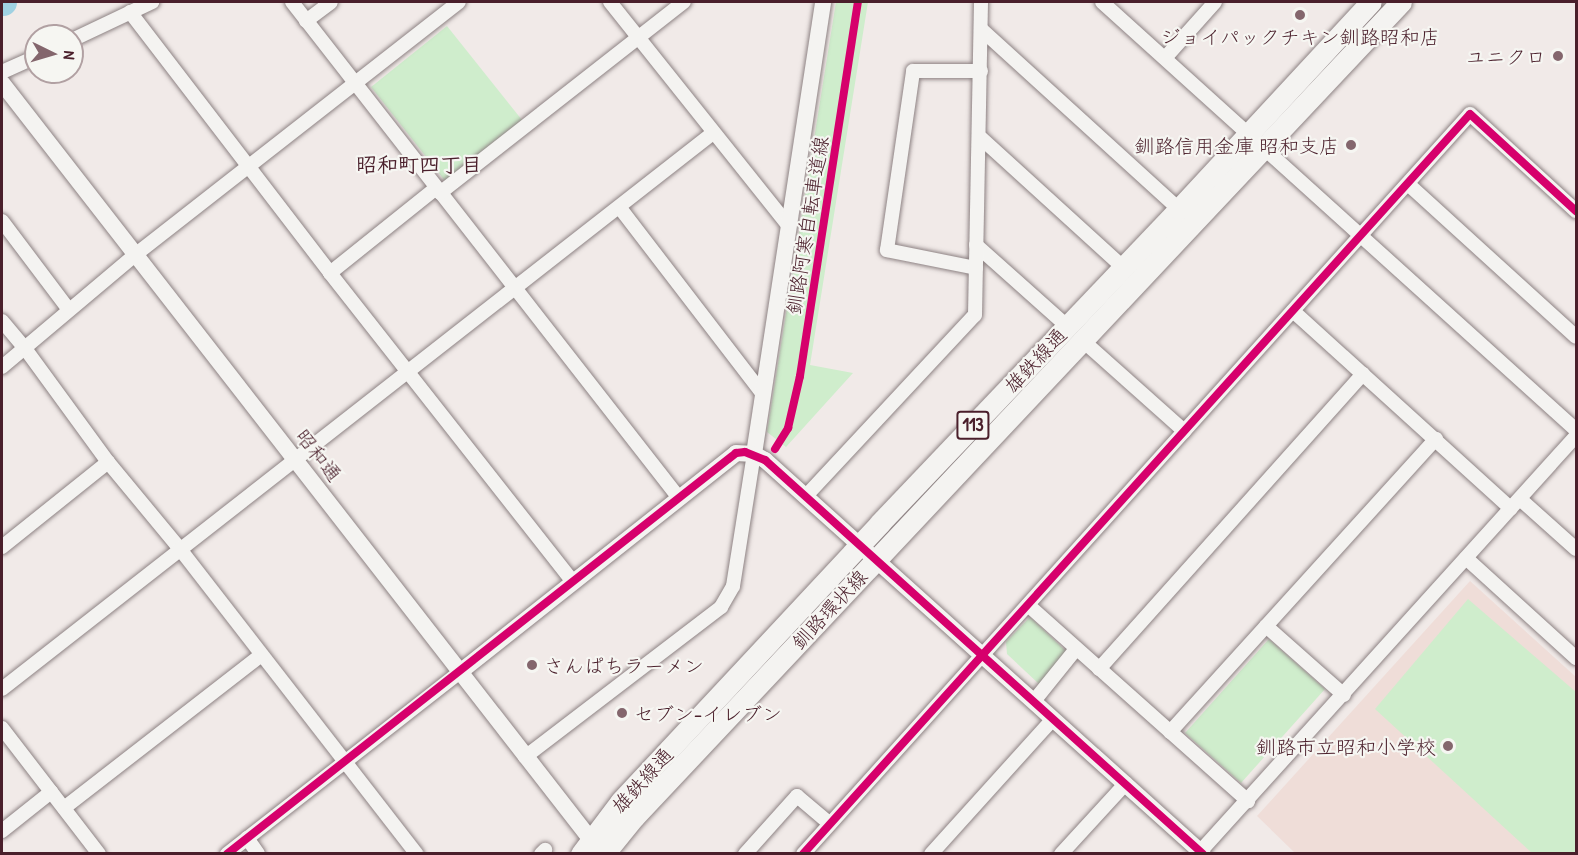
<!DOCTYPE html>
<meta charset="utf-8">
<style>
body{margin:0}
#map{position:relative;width:1578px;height:855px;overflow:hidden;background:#f1eae8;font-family:"Patrick Hand","Klee One",sans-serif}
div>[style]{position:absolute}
.built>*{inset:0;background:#efddd8}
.green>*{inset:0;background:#cfedcc}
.river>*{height:27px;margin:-13.5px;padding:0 13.5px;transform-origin:13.5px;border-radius:13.5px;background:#a0d1e2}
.roads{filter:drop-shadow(0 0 2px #8d8283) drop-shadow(0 0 2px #8d8283)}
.minor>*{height:14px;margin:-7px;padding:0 7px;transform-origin:7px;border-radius:7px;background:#f4f3f1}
.tertiary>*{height:16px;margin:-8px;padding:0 8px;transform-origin:8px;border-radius:8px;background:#f4f3f1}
.primary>*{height:21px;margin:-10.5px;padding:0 10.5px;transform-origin:10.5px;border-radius:10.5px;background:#f4f3f1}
.cycleway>*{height:8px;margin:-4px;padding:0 4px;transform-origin:4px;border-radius:4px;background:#d6006c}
.dots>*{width:16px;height:16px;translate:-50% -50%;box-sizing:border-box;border:3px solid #f6f6f2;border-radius:50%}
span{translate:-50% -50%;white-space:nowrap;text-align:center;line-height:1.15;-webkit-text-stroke:4.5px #f6f6f2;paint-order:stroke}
.shield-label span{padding:2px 4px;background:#f6f6f2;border:2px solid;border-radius:4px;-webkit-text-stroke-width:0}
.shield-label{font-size:18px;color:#4a1f2b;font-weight:700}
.poi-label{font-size:20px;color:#4a1f2b}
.right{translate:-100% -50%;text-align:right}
.left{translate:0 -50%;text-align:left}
.street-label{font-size:20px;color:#4a1f2b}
.neighbourhood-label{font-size:21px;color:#4a1f2b;font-weight:700}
.frame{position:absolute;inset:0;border:3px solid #4a1f2b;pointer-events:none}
.north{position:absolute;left:24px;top:24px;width:60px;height:60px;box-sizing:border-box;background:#f6f6f2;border:2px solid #b1a0a2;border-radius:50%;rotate:95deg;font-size:16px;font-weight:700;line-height:24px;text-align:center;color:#4a1f2b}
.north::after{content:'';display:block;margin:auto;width:21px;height:27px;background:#84666d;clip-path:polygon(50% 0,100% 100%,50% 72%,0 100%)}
</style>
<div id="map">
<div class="built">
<div style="clip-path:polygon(1470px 581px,1576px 677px,1576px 853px,1295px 853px,1257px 816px)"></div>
</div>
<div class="green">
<div style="clip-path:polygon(836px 2px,868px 2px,810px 365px,853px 373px,786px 447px,767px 432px)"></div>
<div style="clip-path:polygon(447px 26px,522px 120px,445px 181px,371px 87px)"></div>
<div style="clip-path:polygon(1468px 599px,1576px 692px,1576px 853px,1532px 853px,1375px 709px)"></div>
<div style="clip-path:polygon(1030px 617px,1067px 652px,1039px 684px,1007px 654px,1006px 642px)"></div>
<div style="clip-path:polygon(1269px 639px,1325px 689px,1241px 783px,1185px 733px)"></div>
</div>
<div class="river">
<div style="left:2px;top:2px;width:1px"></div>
</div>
<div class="roads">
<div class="minor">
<div style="left:292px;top:2px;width:629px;rotate:52.04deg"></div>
<div style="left:610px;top:2px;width:287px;rotate:51.4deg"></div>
<div style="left:1102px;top:2px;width:639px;rotate:42.08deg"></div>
<div style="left:130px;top:12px;width:329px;rotate:52.5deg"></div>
<div style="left:330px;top:273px;width:392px;rotate:51.8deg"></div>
<div style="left:306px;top:21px;width:31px;rotate:-37deg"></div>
<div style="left:982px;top:30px;width:266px;rotate:42.3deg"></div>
<div style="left:72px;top:40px;width:89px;rotate:-25.4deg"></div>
<div style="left:1165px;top:58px;width:75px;rotate:-48.2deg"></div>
<div style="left:2px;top:72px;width:37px;rotate:-24deg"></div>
<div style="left:981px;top:138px;width:192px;rotate:42.3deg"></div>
<div style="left:1408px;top:184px;width:227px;rotate:42.3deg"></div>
<div style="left:440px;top:193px;width:310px;rotate:-38.1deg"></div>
<div style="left:620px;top:208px;width:233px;rotate:52.5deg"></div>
<div style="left:2px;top:221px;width:111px;rotate:53deg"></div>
<div style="left:976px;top:245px;width:122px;rotate:41.7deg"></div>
<div style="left:976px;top:268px;width:91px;rotate:-168.6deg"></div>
<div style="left:887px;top:250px;width:181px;rotate:-81.7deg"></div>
<div style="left:913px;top:71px;width:68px"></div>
<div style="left:330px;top:273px;width:136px;rotate:-38.7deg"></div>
<div style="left:1293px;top:311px;width:294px;rotate:42.2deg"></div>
<div style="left:2px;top:321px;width:34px;rotate:50deg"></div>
<div style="left:24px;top:347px;width:142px;rotate:53.9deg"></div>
<div style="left:108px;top:462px;width:113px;rotate:50.4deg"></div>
<div style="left:180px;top:549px;width:386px;rotate:52.2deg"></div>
<div style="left:1082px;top:340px;width:137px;rotate:41.7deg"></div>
<div style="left:2px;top:367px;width:174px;rotate:-40.1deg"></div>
<div style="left:135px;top:255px;width:411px;rotate:-38deg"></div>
<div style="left:805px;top:497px;width:249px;rotate:-47deg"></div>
<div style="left:975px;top:315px;width:313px;rotate:-88.9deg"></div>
<div style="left:1520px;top:499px;width:75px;rotate:41.8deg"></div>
<div style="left:2px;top:547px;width:136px;rotate:-38.7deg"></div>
<div style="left:1466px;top:558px;width:149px;rotate:42.3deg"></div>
<div style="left:1028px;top:605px;width:295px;rotate:41.7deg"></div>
<div style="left:1266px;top:626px;width:104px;rotate:41.5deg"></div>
<div style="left:1099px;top:669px;width:396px;rotate:-48.2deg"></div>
<div style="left:2px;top:689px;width:903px;rotate:-38.03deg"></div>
<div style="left:1034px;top:701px;width:67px;rotate:-51.1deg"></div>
<div style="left:2px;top:728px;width:159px;rotate:52.4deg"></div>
<div style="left:1170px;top:732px;width:396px;rotate:-47.8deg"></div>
<div style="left:525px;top:757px;width:247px;rotate:-37.4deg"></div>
<div style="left:721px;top:607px;width:24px;rotate:-60deg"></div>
<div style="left:733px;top:586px;width:134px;rotate:-81deg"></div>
<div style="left:64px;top:808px;width:249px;rotate:-37.8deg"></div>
<div style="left:2px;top:831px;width:63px;rotate:-38.5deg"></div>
<div style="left:247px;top:838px;width:19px;rotate:55deg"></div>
<div style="left:227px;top:854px;width:296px;rotate:-38deg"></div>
<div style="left:541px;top:854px;width:6px;rotate:-45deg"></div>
<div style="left:745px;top:854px;width:78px;rotate:-48.1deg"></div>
<div style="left:797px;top:796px;width:42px;rotate:40.2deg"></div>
<div style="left:803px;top:854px;width:996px;rotate:-47.97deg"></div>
<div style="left:1470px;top:114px;width:144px;rotate:42.5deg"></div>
<div style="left:931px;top:854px;width:182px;rotate:-47.9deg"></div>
<div style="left:1061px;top:854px;width:96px;rotate:-47.5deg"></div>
<div style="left:1198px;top:854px;width:564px;rotate:-47.88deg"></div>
</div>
<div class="tertiary">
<div style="left:2px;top:83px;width:971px;rotate:52.11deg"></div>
<div style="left:754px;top:454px;width:457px;rotate:-81.3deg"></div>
<div style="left:460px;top:672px;width:352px;rotate:-38.4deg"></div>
<div style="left:736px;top:453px;width:18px;rotate:3deg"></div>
<div style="left:754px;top:454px;width:13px;rotate:29deg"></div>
<div style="left:765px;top:460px;width:589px;rotate:41.97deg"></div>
</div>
<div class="primary">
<div style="left:581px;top:854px;width:66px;rotate:-53deg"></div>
<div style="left:621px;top:801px;width:380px;rotate:-47deg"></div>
<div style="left:880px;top:523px;width:434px;rotate:-46.4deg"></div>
<div style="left:1179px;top:209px;width:282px;rotate:-47.2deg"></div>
<div style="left:604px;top:854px;width:48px;rotate:-51deg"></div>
<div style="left:634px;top:817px;width:1119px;rotate:-46.74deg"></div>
</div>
</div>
<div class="cycleway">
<div style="left:775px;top:449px;width:25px;rotate:-58deg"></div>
<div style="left:788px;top:428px;width:53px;rotate:-77deg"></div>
<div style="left:800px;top:376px;width:378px;rotate:-81.2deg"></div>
<div style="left:227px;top:854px;width:648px;rotate:-38.23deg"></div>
<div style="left:736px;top:453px;width:9px;rotate:-6deg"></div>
<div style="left:745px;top:452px;width:22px;rotate:22deg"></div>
<div style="left:765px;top:460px;width:589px;rotate:41.97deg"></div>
<div style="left:803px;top:854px;width:996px;rotate:-47.97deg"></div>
<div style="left:1470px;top:114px;width:144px;rotate:42.5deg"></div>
</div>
<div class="dots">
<div style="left:1300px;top:15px;background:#84666d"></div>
<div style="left:1558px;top:56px;background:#84666d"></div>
<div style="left:1351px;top:145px;background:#84666d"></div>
<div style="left:532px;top:665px;background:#84666d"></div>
<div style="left:622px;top:713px;background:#84666d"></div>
<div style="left:1448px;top:746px;background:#84666d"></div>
</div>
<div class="shield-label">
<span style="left:973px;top:425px">113</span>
</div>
<div class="poi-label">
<span style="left:1300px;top:36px">ジョイパックチキン釧路昭和店</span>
<span class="right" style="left:1546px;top:56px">ユニクロ</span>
<span class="right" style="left:1339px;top:145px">釧路信用金庫 昭和支店</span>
<span class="left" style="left:544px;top:665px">さんぱちラーメン</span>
<span class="left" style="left:634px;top:713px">セブン-イレブン</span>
<span class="right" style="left:1436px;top:746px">釧路市立昭和小学校</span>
</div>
<div class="street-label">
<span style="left:807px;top:225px;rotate:-81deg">釧路阿寒自転車道線</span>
<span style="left:1035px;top:360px;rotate:-47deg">雄鉄線通</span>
<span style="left:319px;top:455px;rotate:52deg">昭和通</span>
<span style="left:829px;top:609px;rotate:-47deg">釧路環状線</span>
<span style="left:642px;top:780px;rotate:-48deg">雄鉄線通</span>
</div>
<div class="neighbourhood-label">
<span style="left:419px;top:165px">昭和町四丁目</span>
</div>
<div class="frame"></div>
<div class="north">N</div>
</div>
